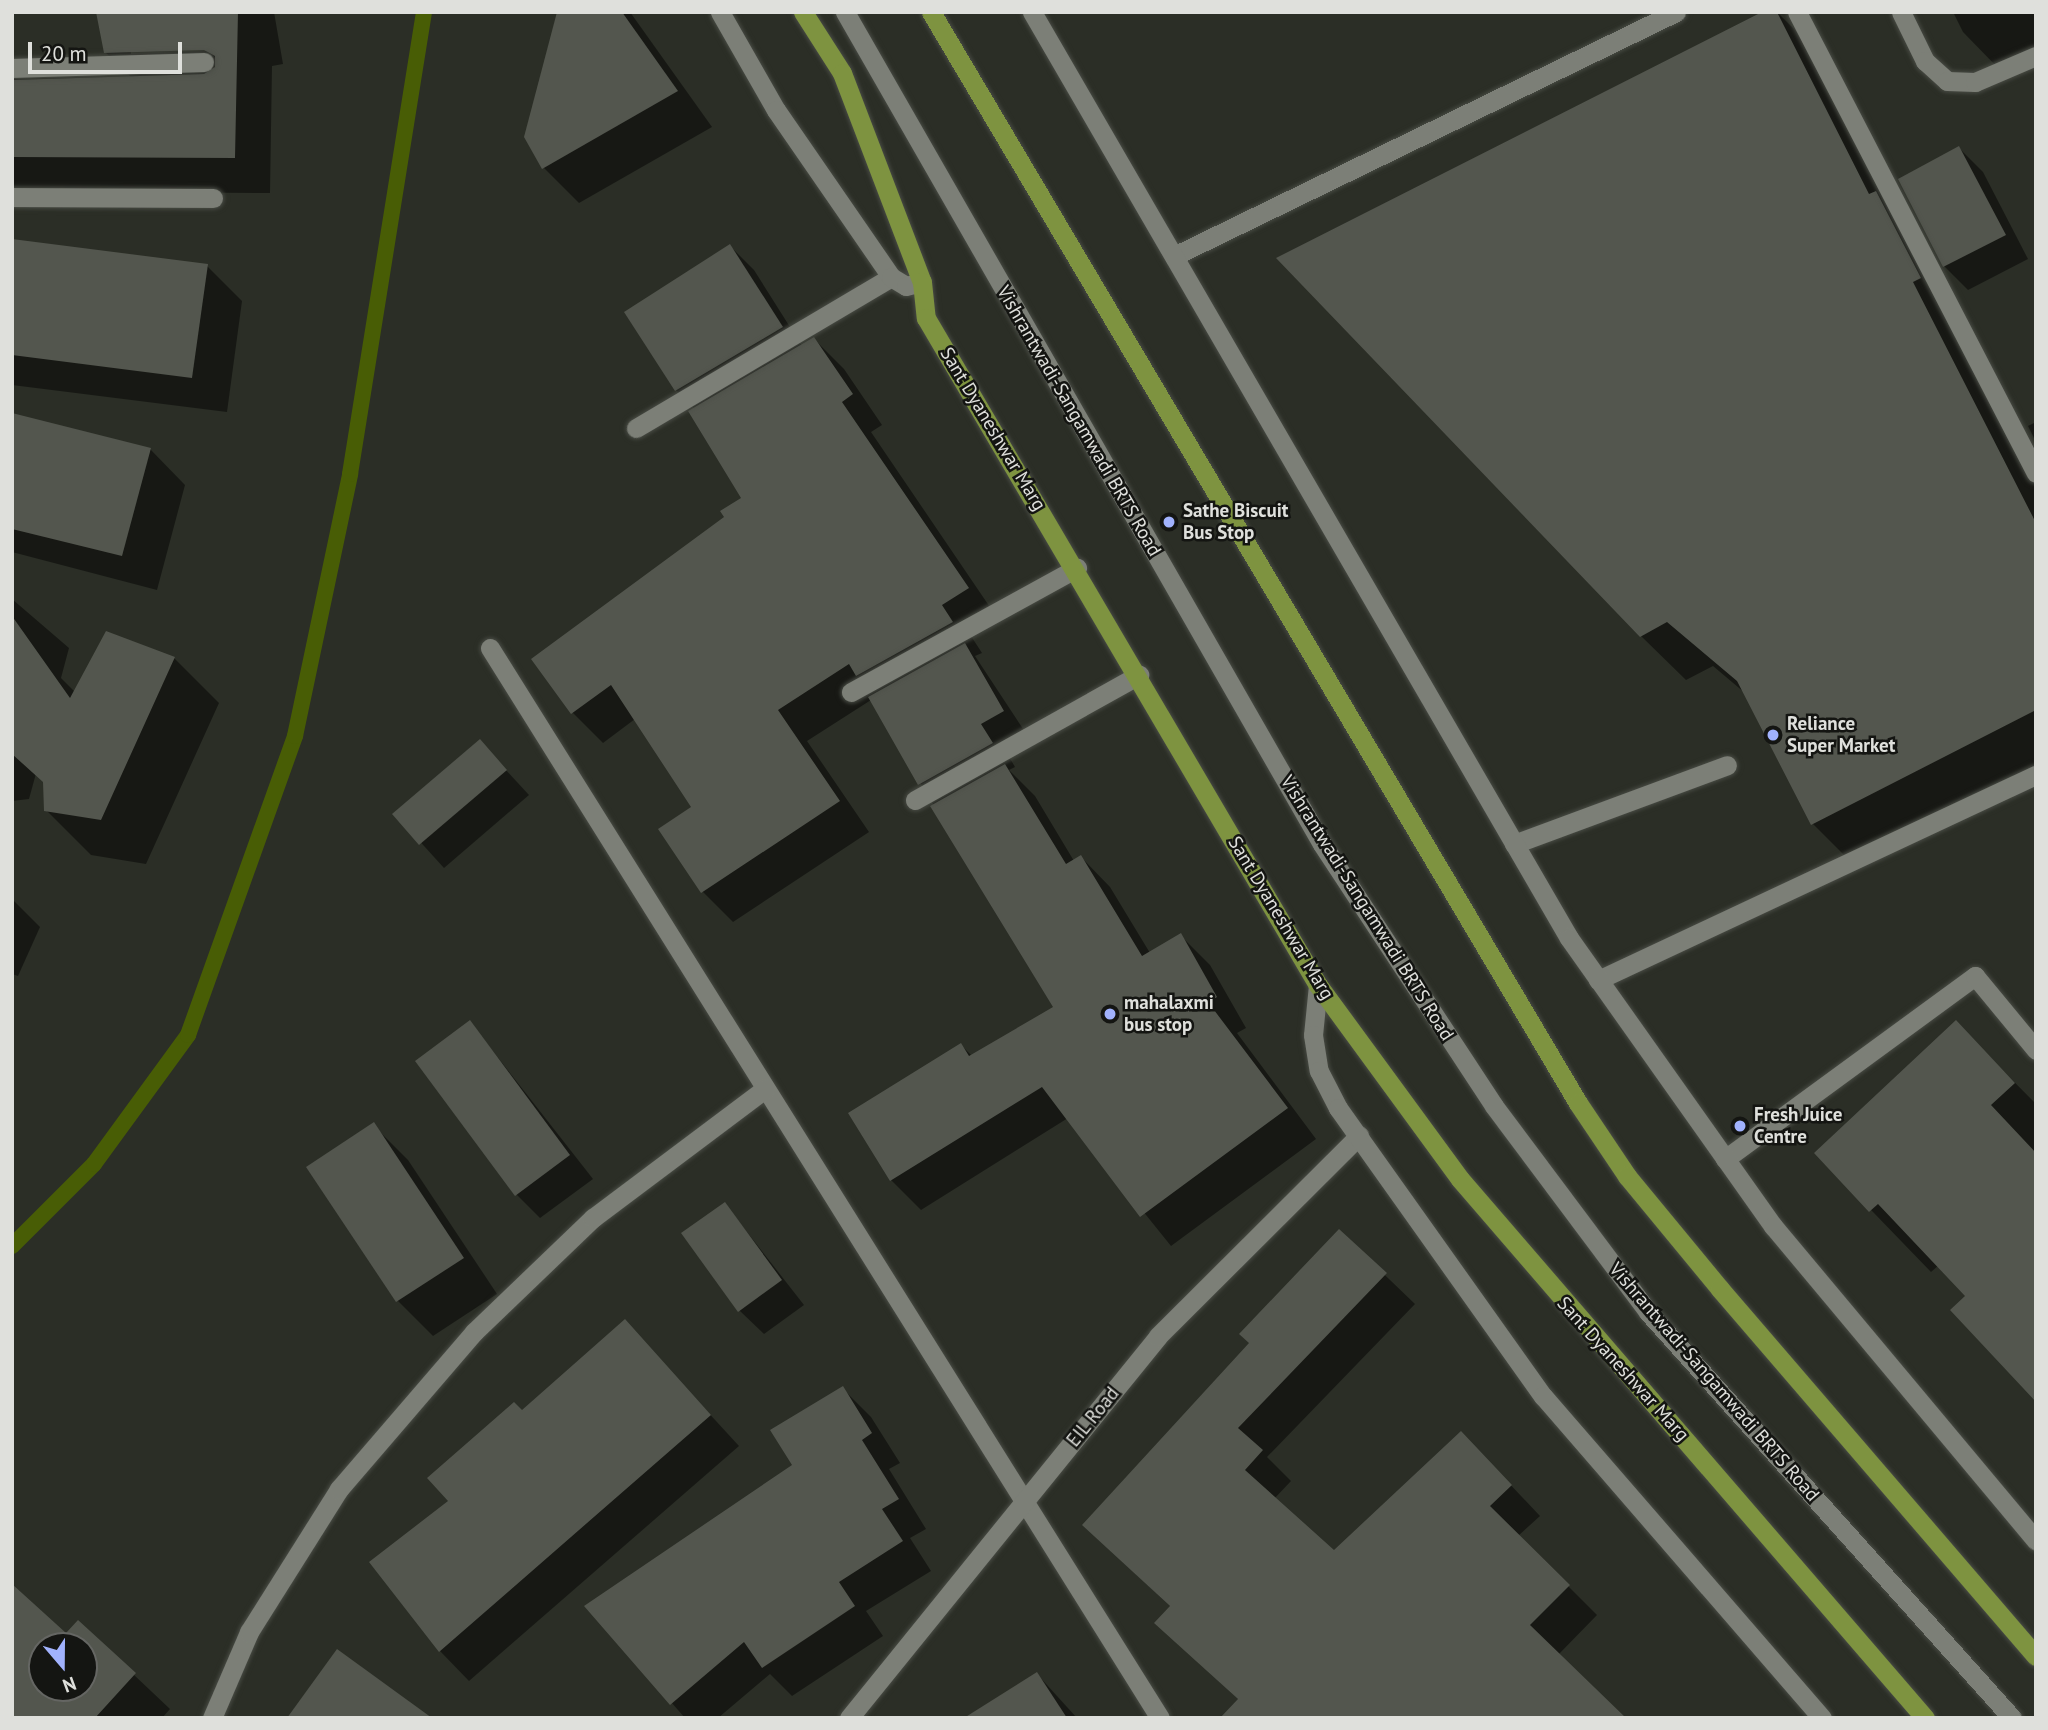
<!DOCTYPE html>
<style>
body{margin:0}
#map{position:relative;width:2048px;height:1730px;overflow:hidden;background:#2b2e26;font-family:"PT Sans",sans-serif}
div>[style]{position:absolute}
.shadow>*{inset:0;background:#0007}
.stream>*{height:16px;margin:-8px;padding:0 8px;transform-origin:8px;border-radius:8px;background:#485d05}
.building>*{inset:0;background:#53564e}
.roads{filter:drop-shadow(0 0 2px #484b44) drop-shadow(0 0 2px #484b44)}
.service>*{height:19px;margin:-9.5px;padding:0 9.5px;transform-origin:9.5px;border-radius:9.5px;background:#7c7f77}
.minor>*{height:19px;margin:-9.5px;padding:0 9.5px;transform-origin:9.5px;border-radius:9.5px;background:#7c7f77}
.tertiary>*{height:19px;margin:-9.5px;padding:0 9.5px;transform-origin:9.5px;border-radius:9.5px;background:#7c7f77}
.primary>*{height:19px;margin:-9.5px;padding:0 9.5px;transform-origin:9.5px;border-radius:9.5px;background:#7e9340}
.dots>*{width:19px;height:19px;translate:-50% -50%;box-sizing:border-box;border:4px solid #141512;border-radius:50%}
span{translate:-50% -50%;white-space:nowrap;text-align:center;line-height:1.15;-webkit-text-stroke:5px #141512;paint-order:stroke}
.street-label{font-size:19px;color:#dfe0dc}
.poi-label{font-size:19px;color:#dfe0dc;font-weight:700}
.left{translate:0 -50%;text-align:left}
.frame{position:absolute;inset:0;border:14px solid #dfe0dc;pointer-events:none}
.north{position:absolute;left:28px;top:1632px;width:70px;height:70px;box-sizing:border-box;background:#141512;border:2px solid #656663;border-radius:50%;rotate:160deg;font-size:19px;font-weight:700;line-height:28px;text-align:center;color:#dfe0dc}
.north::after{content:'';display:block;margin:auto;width:24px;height:32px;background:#a1b2fd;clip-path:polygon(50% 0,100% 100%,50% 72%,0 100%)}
.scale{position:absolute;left:28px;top:42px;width:154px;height:32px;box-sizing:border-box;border:4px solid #dfe0dc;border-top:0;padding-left:9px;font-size:21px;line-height:24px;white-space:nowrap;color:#dfe0dc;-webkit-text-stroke:5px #141512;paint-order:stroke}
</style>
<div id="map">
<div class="shadow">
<div style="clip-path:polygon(evenodd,98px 12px,274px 12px,283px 64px,272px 66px,270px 193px,12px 191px,12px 79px,131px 77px,105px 52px,98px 12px,212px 48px,212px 51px,131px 54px,131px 50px,212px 48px)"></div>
<div style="clip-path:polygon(559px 12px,630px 12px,712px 127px,579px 203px,544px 168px)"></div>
<div style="clip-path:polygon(1766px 12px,1777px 12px,1818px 53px,2036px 472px,2036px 777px,1857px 868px,1813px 824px,1745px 693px,1713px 666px,1686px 680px,1641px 636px)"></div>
<div style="clip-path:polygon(1953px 12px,2036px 12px,2036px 49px,1998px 68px,1963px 32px)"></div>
<div style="clip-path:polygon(1959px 148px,1983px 172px,2028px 259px,1968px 290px,1944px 266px)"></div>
<div style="clip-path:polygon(12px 241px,207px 266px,242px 301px,227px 412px,12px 385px)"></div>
<div style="clip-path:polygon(730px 246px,754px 270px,802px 346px,814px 339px,844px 369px,882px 425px,871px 432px,998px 619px,971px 636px,982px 653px,975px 656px,1027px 735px,1004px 748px,1015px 767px,1009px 770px,1035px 796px,1074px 861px,1081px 857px,1110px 887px,1150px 953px,1180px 935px,1210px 965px,1246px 1028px,1237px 1033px,1316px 1139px,1171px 1246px,1068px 1118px,921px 1210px,891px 1180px,961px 1045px,972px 1056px,1055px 1008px,871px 700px,807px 741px,869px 832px,733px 922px,703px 892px,694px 808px,635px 719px,603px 743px,572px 712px,743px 498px,695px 409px,676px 390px)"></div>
<div style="clip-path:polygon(12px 415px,150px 449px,185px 485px,157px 590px,12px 552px)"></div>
<div style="clip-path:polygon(2036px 422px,2036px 442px,2028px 426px)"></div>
<div style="clip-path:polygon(12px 599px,69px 648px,61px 678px,75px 692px,174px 658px,219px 703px,146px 864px,91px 855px,46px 810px,43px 748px,29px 799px,12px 801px)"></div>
<div style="clip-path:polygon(480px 742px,529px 795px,444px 868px,395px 814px)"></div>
<div style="clip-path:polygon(12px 899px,40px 927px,18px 976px,12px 974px)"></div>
<div style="clip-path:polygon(470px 1022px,593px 1179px,540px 1218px,516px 1194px)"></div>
<div style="clip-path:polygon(1956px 1023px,2036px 1104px,2036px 1399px,1968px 1296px,1939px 1265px,1931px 1272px,1816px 1153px)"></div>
<div style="clip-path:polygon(373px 1125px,408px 1160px,497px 1294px,433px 1336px,398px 1301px,309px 1167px)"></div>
<div style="clip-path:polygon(725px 1204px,804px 1305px,764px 1334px,740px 1311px)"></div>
<div style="clip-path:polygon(1339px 1231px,1415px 1304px,1267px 1457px,1291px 1481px,1274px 1499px,1334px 1553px,1490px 1463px,1540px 1516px,1518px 1536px,1597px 1615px,1558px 1655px,1249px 1709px,1156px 1623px,1171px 1607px,1084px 1525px,1251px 1343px)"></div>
<div style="clip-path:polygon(625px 1322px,739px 1446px,469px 1681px,440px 1651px,451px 1501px,522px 1412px)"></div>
<div style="clip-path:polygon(842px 1388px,871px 1417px,900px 1463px,889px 1469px,926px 1529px,910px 1538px,931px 1571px,866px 1611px,883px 1636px,792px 1696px,770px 1674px,718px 1718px,685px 1718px,587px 1606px,795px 1466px)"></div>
<div style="clip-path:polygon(evenodd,12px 1614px,66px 1635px,78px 1622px,170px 1709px,162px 1718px,12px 1718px,12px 1614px,42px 1646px,84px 1646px,84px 1688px,42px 1688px,42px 1646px)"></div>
<div style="clip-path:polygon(1037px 1674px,1077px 1718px,968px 1718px)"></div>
</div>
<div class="stream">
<div style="left:12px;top:1246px;width:116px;rotate:-45deg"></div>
<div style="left:94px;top:1164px;width:160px;rotate:-53.9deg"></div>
<div style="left:188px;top:1035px;width:318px;rotate:-70.3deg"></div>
<div style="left:295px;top:736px;width:268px;rotate:-78.1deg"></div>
<div style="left:350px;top:474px;width:468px;rotate:-80.9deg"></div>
</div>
<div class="building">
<div style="clip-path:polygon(96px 12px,238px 12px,235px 158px,12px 157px,12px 80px,204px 74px,215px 67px,215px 56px,204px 50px,104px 53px)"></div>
<div style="clip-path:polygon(557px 12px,622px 12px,678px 91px,542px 169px,524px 137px)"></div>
<div style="clip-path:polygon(1762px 12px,1777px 12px,1869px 194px,1876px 191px,1921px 278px,1913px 282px,2036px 523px,2036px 710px,1811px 825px,1737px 681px,1667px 622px,1640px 637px,1276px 258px)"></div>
<div style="clip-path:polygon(1959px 146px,2006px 235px,1943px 267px,1898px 179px)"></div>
<div style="clip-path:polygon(12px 239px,208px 264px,192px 378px,12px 355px)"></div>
<div style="clip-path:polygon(730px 244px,783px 327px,675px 391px,624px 312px)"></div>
<div style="clip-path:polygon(814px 337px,853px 394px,842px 402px,969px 588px,942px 605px,953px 622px,856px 676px,849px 664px,778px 710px,840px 801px,701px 893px,658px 829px,691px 807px,611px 685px,571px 714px,531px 659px,724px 517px,720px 511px,741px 498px,688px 411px)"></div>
<div style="clip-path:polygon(12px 413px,151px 448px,122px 556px,12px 529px)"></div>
<div style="clip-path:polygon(12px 616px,70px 698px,106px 631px,175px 657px,101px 820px,44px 811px,43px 782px,12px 754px)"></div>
<div style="clip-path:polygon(965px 643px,1004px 711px,981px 724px,993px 743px,918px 785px,868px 697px)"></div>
<div style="clip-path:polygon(480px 739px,507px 770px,419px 845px,392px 814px)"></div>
<div style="clip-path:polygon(1005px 764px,1066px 864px,1081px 855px,1142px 956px,1181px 933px,1217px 997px,1208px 1002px,1288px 1108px,1140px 1217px,1042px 1087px,890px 1181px,848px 1113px,961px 1043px,969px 1056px,1053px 1007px,930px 806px)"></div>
<div style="clip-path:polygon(470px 1020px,570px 1155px,515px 1196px,415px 1061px)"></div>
<div style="clip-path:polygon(1956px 1020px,2015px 1083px,1991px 1105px,2036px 1153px,2036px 1402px,1950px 1310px,1965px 1296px,1878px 1204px,1869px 1212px,1814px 1153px)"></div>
<div style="clip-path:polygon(374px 1122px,464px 1258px,396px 1302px,306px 1167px)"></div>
<div style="clip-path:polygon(725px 1202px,782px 1280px,738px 1312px,681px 1233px)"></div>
<div style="clip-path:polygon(1339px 1229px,1387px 1273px,1238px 1428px,1263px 1450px,1245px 1470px,1334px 1550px,1461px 1431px,1512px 1485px,1490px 1506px,1570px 1585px,1530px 1625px,1626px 1718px,1220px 1718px,1238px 1699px,1154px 1623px,1170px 1606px,1082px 1525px,1249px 1343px,1239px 1334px)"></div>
<div style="clip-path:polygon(625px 1319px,711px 1415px,439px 1652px,369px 1562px,448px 1501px,427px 1478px,514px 1402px,522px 1410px)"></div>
<div style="clip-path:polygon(843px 1386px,872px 1433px,862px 1440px,899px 1499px,882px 1509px,903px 1541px,839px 1582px,855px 1606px,762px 1668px,744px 1642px,670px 1705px,584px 1606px,792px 1465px,770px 1430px)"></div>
<div style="clip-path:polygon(evenodd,12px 1584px,66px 1633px,78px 1620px,136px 1673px,95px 1718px,12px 1718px,12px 1584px,42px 1646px,84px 1646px,84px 1688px,42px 1688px,42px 1646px)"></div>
<div style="clip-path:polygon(337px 1649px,432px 1718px,287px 1718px)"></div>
<div style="clip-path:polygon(1037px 1672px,1067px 1718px,964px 1718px)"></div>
</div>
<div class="roads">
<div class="service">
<div style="left:845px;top:12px;width:959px;rotate:60.17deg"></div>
<div style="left:1322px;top:844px;width:313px;rotate:56.7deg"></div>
<div style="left:1494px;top:1106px;width:257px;rotate:53.2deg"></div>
<div style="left:1648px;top:1312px;width:545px;rotate:48.12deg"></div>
<div style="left:1797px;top:12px;width:519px;rotate:62.6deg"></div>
<div style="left:1901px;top:12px;width:55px;rotate:63.9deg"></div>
<div style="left:1925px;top:61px;width:30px;rotate:42deg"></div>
<div style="left:1947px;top:81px;width:28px;rotate:2deg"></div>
<div style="left:1975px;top:82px;width:66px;rotate:-23.1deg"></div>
<div style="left:12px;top:68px;width:192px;rotate:-1.8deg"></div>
<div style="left:1174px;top:256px;width:558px;rotate:-25.92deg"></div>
<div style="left:636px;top:428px;width:296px;rotate:-30.6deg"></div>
<div style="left:851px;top:692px;width:258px;rotate:-28.8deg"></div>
<div style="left:915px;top:800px;width:257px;rotate:-29.2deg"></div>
<div style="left:1514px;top:844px;width:227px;rotate:-20.3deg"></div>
<div style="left:1598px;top:980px;width:484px;rotate:-25.1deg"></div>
</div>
<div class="minor">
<div style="left:12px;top:197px;width:201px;rotate:0.3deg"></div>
<div style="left:490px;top:648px;width:1262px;rotate:57.95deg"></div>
<div style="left:1725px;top:1159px;width:310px;rotate:-36.2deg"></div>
<div style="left:1975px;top:976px;width:96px;rotate:50.5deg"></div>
<div style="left:212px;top:1718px;width:94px;rotate:-66.7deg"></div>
<div style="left:249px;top:1632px;width:169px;rotate:-57.8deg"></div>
<div style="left:339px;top:1489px;width:207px;rotate:-49.3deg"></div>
<div style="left:474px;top:1332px;width:165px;rotate:-43.8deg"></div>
<div style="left:593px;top:1218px;width:215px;rotate:-36.9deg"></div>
<div style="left:849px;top:1718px;width:491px;rotate:-51deg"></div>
<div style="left:1158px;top:1336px;width:284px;rotate:-44.9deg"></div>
</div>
<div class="tertiary">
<div style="left:720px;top:12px;width:113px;rotate:60.3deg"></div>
<div style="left:776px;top:110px;width:203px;rotate:55.4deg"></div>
<div style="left:891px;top:277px;width:17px;rotate:31deg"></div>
<div style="left:906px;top:286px;width:16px;rotate:-14deg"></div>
<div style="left:1032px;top:12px;width:1070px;rotate:59.89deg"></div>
<div style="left:1569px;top:938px;width:353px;rotate:54.7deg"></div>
<div style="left:1773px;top:1226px;width:410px;rotate:50.1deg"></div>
<div style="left:1318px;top:985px;width:50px;rotate:95.7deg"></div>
<div style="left:1313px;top:1035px;width:36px;rotate:81deg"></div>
<div style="left:1319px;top:1071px;width:42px;rotate:62.8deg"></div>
<div style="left:1338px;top:1108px;width:354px;rotate:54.6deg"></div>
<div style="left:1543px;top:1396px;width:426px;rotate:49.1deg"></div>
</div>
<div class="primary">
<div style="left:803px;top:12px;width:72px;rotate:57.4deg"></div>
<div style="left:842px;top:73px;width:224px;rotate:69.1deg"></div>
<div style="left:922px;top:282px;width:36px;rotate:84deg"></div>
<div style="left:926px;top:318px;width:774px;rotate:59.56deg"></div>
<div style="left:1318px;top:985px;width:240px;rotate:53.8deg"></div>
<div style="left:1460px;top:1179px;width:712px;rotate:49.22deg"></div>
<div style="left:931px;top:12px;width:1268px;rotate:59.33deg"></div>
<div style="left:1578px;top:1103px;width:88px;rotate:56.1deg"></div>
<div style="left:1627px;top:1176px;width:146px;rotate:50.5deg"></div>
<div style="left:1720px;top:1289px;width:484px;rotate:49.3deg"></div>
</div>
</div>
<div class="dots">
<div style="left:1169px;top:522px;background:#a1b2fd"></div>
<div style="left:1773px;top:735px;background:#a1b2fd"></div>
<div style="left:1110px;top:1014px;background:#a1b2fd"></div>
<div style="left:1740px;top:1126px;background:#a1b2fd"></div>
</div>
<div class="street-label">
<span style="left:1079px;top:421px;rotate:60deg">Vishrantwadi-Sangamwadi BRTS Road</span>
<span style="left:993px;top:429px;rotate:59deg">Sant Dyaneshwar Marg</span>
<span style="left:1367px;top:908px;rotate:58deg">Vishrantwadi-Sangamwadi BRTS Road</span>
<span style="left:1281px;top:918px;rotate:59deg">Sant Dyaneshwar Marg</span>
<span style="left:1623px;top:1369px;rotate:48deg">Sant Dyaneshwar Marg</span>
<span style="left:1714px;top:1382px;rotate:49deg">Vishrantwadi-Sangamwadi BRTS Road</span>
<span style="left:1093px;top:1417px;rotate:-51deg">EIL Road</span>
</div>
<div class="poi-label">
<span class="left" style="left:1183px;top:522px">Sathe Biscuit<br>Bus Stop</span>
<span class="left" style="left:1787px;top:735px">Reliance<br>Super Market</span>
<span class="left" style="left:1124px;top:1014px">mahalaxmi<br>bus stop</span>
<span class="left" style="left:1754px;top:1126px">Fresh Juice<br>Centre</span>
</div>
<div class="frame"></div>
<div class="north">N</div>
<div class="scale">20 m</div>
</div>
